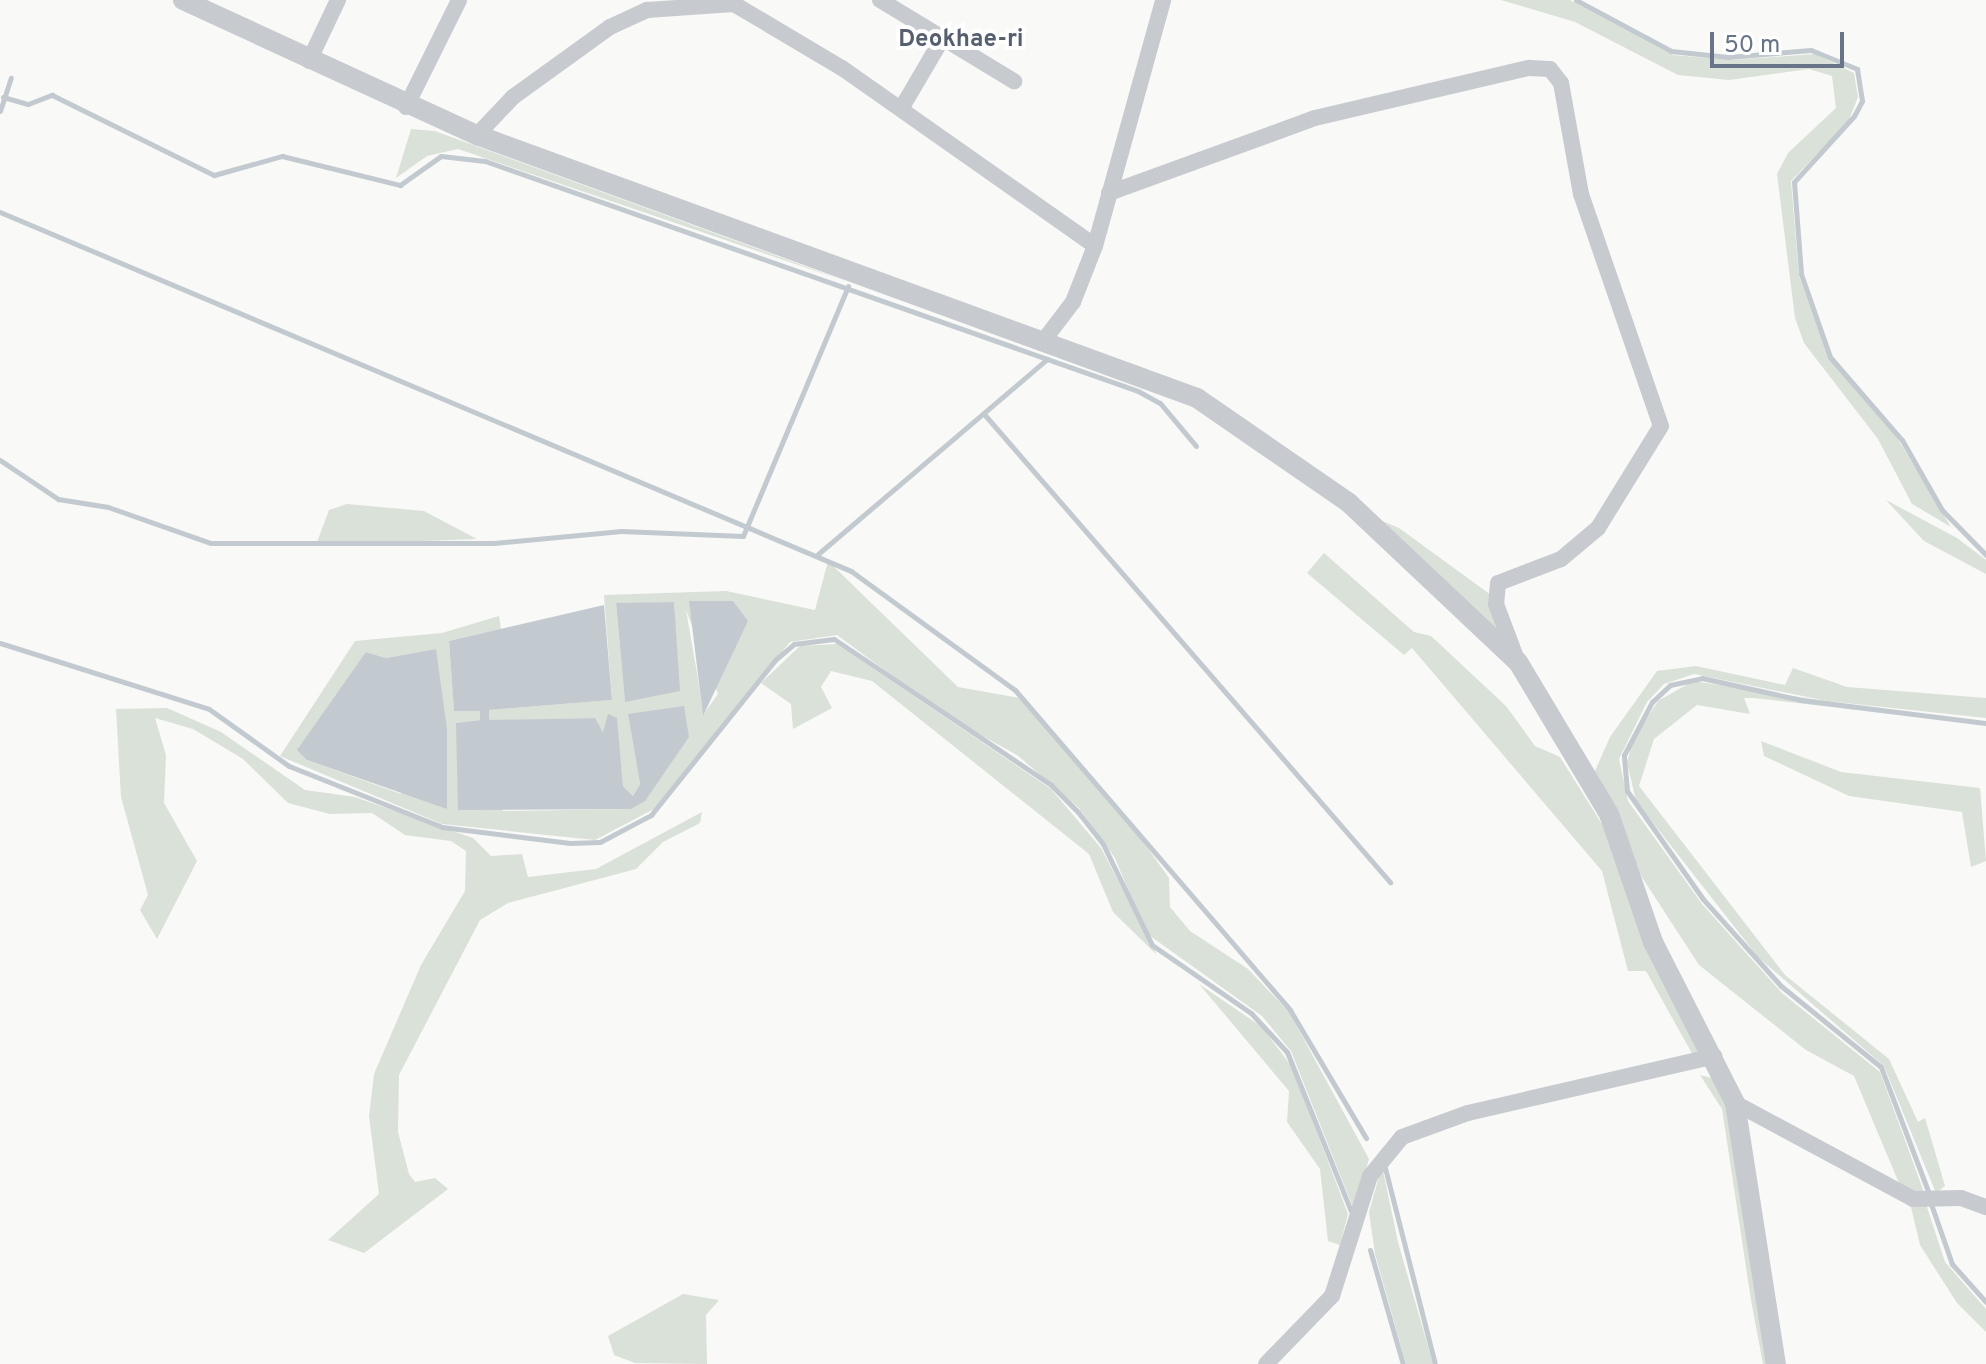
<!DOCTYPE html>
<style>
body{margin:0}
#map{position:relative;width:1986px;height:1364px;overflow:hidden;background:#f9f9f7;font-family:Overpass,sans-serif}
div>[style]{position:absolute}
.green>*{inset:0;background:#dae1d8}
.water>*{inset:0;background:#c2cad0}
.stream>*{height:5px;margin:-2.5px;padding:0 2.5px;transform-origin:2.5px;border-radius:2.5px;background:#c2cad0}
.minor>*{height:16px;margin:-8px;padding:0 8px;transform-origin:8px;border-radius:8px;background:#c7cace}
.tertiary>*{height:20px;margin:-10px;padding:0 10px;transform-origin:10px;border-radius:10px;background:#c7cace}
span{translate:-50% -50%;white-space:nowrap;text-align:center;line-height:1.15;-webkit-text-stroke:8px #fff;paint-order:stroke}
.quarter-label{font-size:24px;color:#565f6d;font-weight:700}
.scale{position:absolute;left:1710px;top:32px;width:134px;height:36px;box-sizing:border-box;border:4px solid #687488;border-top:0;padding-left:10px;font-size:24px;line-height:28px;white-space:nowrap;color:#687488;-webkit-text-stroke:6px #fff;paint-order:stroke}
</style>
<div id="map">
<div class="green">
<div style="clip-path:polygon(1501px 0,1570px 0,1673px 55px,1731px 60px,1815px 54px,1854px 73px,1858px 97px,1848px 122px,1791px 181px,1799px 276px,1830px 360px,1893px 431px,1951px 527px,1912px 504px,1878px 439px,1804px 343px,1795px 318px,1777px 174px,1788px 153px,1836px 108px,1832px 76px,1809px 69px,1729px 80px,1678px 75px,1575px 22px)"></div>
<div style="clip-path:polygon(411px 129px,435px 131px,848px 282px,458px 149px,427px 156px,396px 178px)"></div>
<div style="clip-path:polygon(1886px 500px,1957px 538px,1986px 560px,1986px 574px,1924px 541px)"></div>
<div style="clip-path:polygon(347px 504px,424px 511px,477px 539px,316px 545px,329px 510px)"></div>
<div style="clip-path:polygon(1366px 514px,1399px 528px,1491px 595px,1510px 651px)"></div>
<div style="clip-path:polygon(1324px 553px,1414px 632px,1431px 636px,1506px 706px,1535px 746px,1560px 757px,1610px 837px,1705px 1052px,1694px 1057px,1646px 971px,1628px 971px,1602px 871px,1412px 648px,1404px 655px,1307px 573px)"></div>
<div style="clip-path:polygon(evenodd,828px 561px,958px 687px,1019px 698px,1121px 811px,1169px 878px,1170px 907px,1190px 931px,1248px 969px,1289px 1012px,1369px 1159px,1354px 1210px,1291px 1051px,1262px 1016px,1146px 933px,1115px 858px,1079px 808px,1017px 755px,948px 717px,837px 635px,790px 642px,654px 809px,595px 840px,442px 824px,280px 756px,355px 641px,442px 633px,499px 616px,501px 629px,449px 641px,454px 710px,480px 711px,480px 720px,456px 723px,503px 811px,631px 809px,645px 800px,628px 714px,640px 784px,633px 796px,623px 786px,616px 718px,603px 732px,594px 718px,489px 721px,488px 710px,612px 700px,604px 595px,726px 591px,815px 610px,828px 561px,674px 602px,677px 670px,625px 701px,616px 604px,674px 602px,828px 561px,686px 610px,718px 694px,703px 715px,698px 679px,686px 610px,828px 561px,436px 649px,401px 794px,307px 760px,366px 652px,386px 658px,436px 649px)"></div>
<div style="clip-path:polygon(837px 644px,1051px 789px,1101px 848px,1157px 955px,1113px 912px,1089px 854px,872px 681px,831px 671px,821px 687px,832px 708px,793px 729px,791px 704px,761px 683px,800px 646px)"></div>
<div style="clip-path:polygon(1696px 666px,1785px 685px,1793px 668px,1847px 687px,1986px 698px,1986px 718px,1827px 701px,1694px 674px,1664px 684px,1647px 702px,1619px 759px,1628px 801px,1702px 904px,1782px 993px,1880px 1072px,1925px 1195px,1901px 1188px,1854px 1076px,1806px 1050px,1699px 965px,1636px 868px,1591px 780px,1610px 737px,1657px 671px)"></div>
<div style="clip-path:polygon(1693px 681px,1986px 725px,1754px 698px,1744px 698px,1750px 714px,1697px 705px,1654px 739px,1639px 786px,1785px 975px,1889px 1059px,1918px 1122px,1925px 1118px,1945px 1186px,1936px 1193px,1884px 1066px,1758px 957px,1636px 801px,1627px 762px,1633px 740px,1658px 701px)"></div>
<div style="clip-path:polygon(167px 708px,221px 732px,305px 790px,355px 797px,473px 838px,491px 856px,522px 854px,528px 877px,596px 869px,702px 812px,700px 823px,663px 842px,636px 869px,508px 903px,480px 920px,399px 1075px,398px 1132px,409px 1174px,415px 1182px,435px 1178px,448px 1189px,364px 1253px,328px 1240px,379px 1194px,369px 1116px,374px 1074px,421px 965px,465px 891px,466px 851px,451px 841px,405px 835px,372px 813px,330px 814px,288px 803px,243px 759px,193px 729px,155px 718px,166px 755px,164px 803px,197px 861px,157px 939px,140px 910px,148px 895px,121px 797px,116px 709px)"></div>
<div style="clip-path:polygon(1761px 741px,1841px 772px,1980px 788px,1986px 861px,1971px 867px,1962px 812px,1849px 796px,1764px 756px)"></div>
<div style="clip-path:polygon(1199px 984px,1262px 1027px,1292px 1067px,1348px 1214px,1340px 1245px,1328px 1241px,1320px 1169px,1287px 1122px,1289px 1091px)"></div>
<div style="clip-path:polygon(1700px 1075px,1715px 1079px,1726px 1096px,1771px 1364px,1763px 1364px,1751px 1300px,1722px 1109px)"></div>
<div style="clip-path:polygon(1382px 1166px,1398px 1242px,1433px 1364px,1406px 1364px,1375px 1254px,1369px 1212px)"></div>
<div style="clip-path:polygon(1926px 1204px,1945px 1262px,1986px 1309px,1986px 1332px,1957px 1303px,1920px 1245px,1911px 1207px)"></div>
<div style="clip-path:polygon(683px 1294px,719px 1300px,706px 1315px,707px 1364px,635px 1363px,614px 1355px,608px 1336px)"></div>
</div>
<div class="water">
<div style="clip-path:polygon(689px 601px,733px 601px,748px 621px,703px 716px)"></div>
<div style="clip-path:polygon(674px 602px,680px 691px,625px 702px,616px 603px)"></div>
<div style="clip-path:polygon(604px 605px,612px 700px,489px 710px,489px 720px,595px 718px,603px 732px,608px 714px,617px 718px,623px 786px,633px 796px,640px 784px,628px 714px,684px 706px,689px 737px,645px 801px,631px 809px,458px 810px,456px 723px,480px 720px,480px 711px,454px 711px,449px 641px)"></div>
<div style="clip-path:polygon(436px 649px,447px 729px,447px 809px,307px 760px,297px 750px,366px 652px,386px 658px)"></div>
</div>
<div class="stream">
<div style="left:1576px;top:0;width:108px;rotate:28.2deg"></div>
<div style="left:1671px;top:51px;width:57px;rotate:6deg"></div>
<div style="left:1728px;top:57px;width:83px;rotate:-4.8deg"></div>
<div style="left:1811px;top:50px;width:50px;rotate:22.4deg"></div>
<div style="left:1857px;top:69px;width:32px;rotate:81deg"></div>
<div style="left:1862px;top:101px;width:17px;rotate:118deg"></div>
<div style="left:1854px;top:116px;width:89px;rotate:132.3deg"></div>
<div style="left:1794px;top:182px;width:92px;rotate:85.6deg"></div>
<div style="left:1801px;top:274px;width:88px;rotate:70.7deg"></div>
<div style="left:1830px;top:357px;width:110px;rotate:49.1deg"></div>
<div style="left:1902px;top:440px;width:81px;rotate:60.3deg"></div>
<div style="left:1942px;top:510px;width:63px;rotate:45.6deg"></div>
<div style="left:3px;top:97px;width:26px;rotate:16deg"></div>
<div style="left:28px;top:104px;width:26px;rotate:-21deg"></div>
<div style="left:52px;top:95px;width:181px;rotate:26.3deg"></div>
<div style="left:214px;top:175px;width:71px;rotate:-15.6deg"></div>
<div style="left:282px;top:156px;width:122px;rotate:13.8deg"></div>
<div style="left:400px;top:185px;width:50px;rotate:-35.3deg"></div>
<div style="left:441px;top:156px;width:44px;rotate:6.5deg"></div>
<div style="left:485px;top:161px;width:692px;rotate:19.4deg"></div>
<div style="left:1138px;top:391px;width:25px;rotate:29deg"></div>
<div style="left:1160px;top:403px;width:56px;rotate:50.1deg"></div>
<div style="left:0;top:111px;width:35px;rotate:-72deg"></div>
<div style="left:0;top:212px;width:924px;rotate:22.87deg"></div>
<div style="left:851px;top:571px;width:203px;rotate:36deg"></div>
<div style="left:1015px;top:690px;width:422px;rotate:49.3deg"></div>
<div style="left:1290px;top:1010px;width:149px;rotate:59.3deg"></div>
<div style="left:984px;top:414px;width:620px;rotate:49.06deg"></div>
<div style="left:0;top:460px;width:70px;rotate:33.9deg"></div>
<div style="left:58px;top:499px;width:51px;rotate:9.1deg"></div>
<div style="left:108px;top:507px;width:109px;rotate:19.3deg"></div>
<div style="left:211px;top:543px;width:283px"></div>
<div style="left:494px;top:543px;width:128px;rotate:-5.4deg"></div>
<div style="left:621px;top:531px;width:122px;rotate:2.3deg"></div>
<div style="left:743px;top:536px;width:271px;rotate:-67.2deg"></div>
<div style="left:818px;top:554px;width:301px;rotate:-40.4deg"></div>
<div style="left:0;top:643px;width:219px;rotate:17.5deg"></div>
<div style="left:209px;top:709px;width:98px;rotate:35.5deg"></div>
<div style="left:289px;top:766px;width:165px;rotate:21.7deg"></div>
<div style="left:442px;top:827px;width:129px;rotate:7.1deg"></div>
<div style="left:570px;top:843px;width:30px;rotate:-2deg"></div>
<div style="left:600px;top:842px;width:58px;rotate:-27.9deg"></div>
<div style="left:651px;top:815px;width:198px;rotate:-51.3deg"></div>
<div style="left:775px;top:660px;width:25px;rotate:-40deg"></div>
<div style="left:794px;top:644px;width:40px;rotate:-7.1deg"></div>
<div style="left:834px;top:639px;width:262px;rotate:33.9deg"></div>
<div style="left:1051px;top:785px;width:38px;rotate:45deg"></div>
<div style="left:1078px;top:812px;width:41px;rotate:52deg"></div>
<div style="left:1103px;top:844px;width:112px;rotate:64.1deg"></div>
<div style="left:1152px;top:945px;width:120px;rotate:34.5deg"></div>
<div style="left:1251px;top:1013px;width:53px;rotate:47.3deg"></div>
<div style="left:1287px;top:1052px;width:171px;rotate:68.1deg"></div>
<div style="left:1384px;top:1164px;width:206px;rotate:75.7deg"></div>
<div style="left:1928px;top:1191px;width:133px;rotate:-110.8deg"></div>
<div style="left:1881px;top:1067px;width:129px;rotate:-141deg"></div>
<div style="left:1781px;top:986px;width:117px;rotate:-131.9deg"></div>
<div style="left:1703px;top:899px;width:132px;rotate:-125.1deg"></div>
<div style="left:1627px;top:791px;width:36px;rotate:-95deg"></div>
<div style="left:1624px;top:755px;width:60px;rotate:-62.2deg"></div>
<div style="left:1652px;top:702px;width:25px;rotate:-43deg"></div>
<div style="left:1670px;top:685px;width:33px;rotate:-12deg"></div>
<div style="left:1702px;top:678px;width:101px;rotate:12.5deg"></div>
<div style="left:1801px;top:700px;width:186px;rotate:7.1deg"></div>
<div style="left:1931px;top:1204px;width:64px;rotate:70.7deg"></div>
<div style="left:1952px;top:1264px;width:51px;rotate:48.2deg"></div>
<div style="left:1370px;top:1250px;width:119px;rotate:73.9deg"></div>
</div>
<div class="minor">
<div style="left:880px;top:0;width:157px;rotate:31.2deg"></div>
<div style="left:309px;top:61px;width:68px;rotate:-64.6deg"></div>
<div style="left:406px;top:107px;width:119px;rotate:-63.6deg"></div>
<div style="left:901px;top:109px;width:81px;rotate:-59.6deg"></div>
<div style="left:477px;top:135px;width:52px;rotate:-46.5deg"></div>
<div style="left:513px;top:97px;width:120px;rotate:-35.8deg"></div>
<div style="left:610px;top:27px;width:41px;rotate:-24.7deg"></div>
<div style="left:647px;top:10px;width:87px;rotate:-3.9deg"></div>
<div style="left:734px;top:4px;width:126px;rotate:30.7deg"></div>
<div style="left:842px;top:68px;width:309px;rotate:35.1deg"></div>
<div style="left:1109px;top:193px;width:219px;rotate:-20deg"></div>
<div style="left:1315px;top:118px;width:220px;rotate:-13.2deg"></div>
<div style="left:1529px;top:68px;width:21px;rotate:3deg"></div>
<div style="left:1550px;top:69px;width:18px;rotate:52deg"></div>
<div style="left:1561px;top:83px;width:113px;rotate:79.8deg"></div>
<div style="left:1581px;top:194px;width:245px;rotate:71deg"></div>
<div style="left:1661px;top:426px;width:120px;rotate:121.7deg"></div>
<div style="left:1598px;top:528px;width:48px;rotate:140deg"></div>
<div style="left:1561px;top:559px;width:67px;rotate:159.1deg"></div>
<div style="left:1498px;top:583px;width:21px;rotate:95deg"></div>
<div style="left:1496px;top:604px;width:60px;rotate:69.4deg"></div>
<div style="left:1044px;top:340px;width:48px;rotate:-52.7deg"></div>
<div style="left:1073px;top:302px;width:60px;rotate:-68.6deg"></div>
<div style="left:1095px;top:246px;width:255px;rotate:-74.5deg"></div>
<div style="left:1735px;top:1103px;width:202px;rotate:28.3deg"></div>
<div style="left:1913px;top:1199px;width:48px;rotate:-1.2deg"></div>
<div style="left:1961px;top:1198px;width:27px;rotate:20deg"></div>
<div style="left:1266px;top:1364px;width:95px;rotate:-45.9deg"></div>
<div style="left:1332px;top:1296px;width:126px;rotate:-72.4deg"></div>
<div style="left:1370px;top:1176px;width:50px;rotate:-50.6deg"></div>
<div style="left:1402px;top:1137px;width:70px;rotate:-20deg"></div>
<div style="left:1468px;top:1113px;width:253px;rotate:-13deg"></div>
</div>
<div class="tertiary">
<div style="left:183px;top:0;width:324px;rotate:24.7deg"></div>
<div style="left:477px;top:135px;width:767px;rotate:20.07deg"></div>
<div style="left:1197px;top:398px;width:185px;rotate:34.6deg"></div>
<div style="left:1349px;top:503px;width:232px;rotate:43.3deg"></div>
<div style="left:1518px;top:662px;width:177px;rotate:59.1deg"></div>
<div style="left:1609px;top:814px;width:135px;rotate:71deg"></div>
<div style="left:1653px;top:942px;width:181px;rotate:63deg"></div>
<div style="left:1735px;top:1103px;width:264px;rotate:81.1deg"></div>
</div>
<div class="quarter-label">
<span style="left:961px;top:41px">Deokhae-ri</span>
</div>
<div class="scale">50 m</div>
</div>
